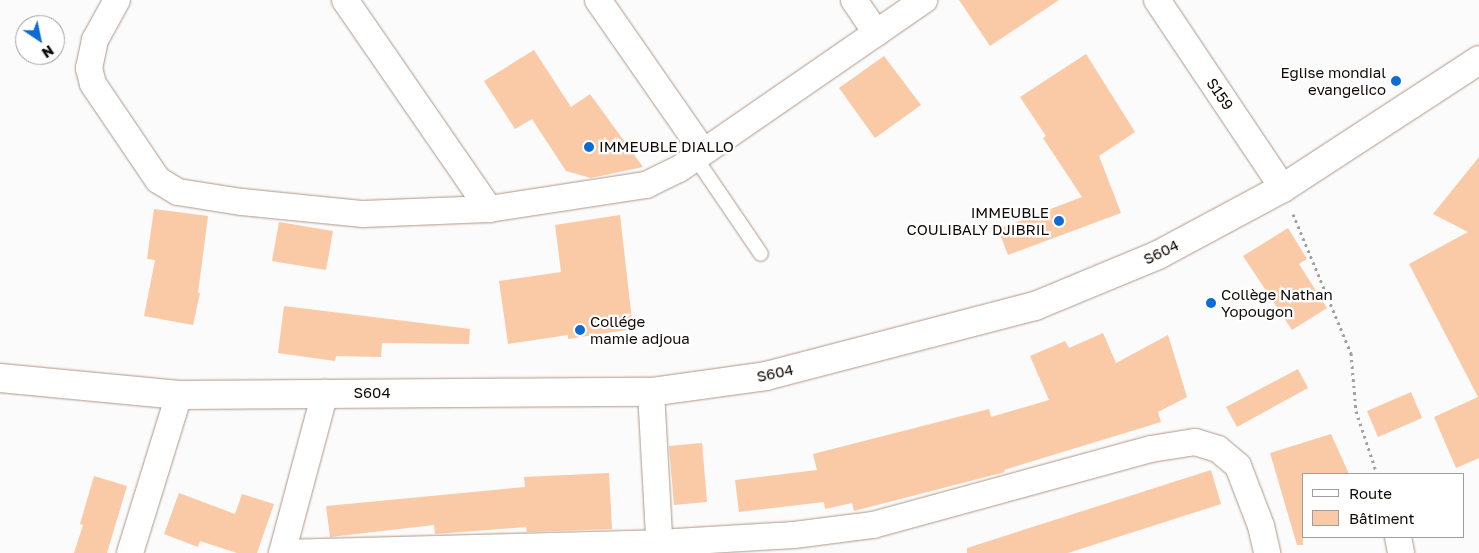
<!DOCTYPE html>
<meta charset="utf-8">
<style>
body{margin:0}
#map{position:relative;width:1479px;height:553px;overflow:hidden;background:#fbfbfb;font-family:"Golos Text",sans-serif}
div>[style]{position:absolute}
.building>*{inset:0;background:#fac9a5}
.path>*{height:3px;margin-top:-1.5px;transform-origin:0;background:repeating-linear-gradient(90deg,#a3a19f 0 2.5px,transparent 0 6.5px)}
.roads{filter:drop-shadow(0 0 1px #ae9786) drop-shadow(0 0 1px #ae9786)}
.service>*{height:14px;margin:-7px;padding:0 7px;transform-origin:7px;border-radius:7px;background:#fff}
.minor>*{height:26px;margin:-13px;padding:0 13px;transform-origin:13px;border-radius:13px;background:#fff}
.tertiary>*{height:28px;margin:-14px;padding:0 14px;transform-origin:14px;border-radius:14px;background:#fff}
.dots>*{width:14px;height:14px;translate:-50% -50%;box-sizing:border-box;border:2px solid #fff;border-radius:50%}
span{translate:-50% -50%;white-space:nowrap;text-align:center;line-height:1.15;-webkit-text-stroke:4.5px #fff;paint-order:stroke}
.poi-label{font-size:15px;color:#110a05}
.right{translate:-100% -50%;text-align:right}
.left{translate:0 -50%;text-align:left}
.street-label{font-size:15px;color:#110a05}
.legend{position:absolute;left:1302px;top:473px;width:162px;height:65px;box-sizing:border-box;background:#fff;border:1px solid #a09d9b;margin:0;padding:6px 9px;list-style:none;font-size:15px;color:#110a05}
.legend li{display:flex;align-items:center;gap:10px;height:25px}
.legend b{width:25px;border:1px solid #a09d9b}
.north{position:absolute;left:15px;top:15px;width:50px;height:50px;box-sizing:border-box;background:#fff;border:1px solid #a09d9b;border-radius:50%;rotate:146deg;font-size:14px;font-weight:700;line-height:20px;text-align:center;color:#110a05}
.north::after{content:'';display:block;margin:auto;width:18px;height:22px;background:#0c6bd4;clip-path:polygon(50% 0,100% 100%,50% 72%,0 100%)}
</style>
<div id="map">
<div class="building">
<div style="clip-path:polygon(959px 0,1059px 0,990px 46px)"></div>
<div style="clip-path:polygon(534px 50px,571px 107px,590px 94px,643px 167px,591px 178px,566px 171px,532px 119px,515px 129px,484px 81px)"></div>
<div style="clip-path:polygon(1086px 54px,1135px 132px,1099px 156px,1121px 213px,1008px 255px,998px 229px,1082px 197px,1043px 138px,1046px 136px,1020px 97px)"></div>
<div style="clip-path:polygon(884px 56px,921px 105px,875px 138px,839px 88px)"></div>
<div style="clip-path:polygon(1479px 157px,1479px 458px,1456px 468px,1434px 417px,1478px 397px,1409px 264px,1468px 232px,1433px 214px)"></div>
<div style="clip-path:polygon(154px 209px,208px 216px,198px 293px,200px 293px,193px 325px,144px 316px,155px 260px,147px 259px)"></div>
<div style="clip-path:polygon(620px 215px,633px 329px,568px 339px,568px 335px,508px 344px,499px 281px,561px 272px,555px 225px)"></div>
<div style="clip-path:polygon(279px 222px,333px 231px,326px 270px,272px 261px)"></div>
<div style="clip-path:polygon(1288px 228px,1307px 259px,1299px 264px,1327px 308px,1292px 330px,1243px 256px)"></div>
<div style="clip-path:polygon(284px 306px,470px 329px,469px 344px,382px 343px,381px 357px,336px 356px,335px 361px,278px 353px)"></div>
<div style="clip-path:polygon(1103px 333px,1116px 363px,1168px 335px,1187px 397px,1158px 412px,1161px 422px,1004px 470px,1005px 472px,854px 511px,852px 503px,825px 509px,824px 502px,739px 512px,735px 480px,817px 470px,813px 454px,989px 409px,991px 417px,1049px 400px,1030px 356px,1065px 341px,1069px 348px)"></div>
<div style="clip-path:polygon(1298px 369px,1308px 388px,1237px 427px,1226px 407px)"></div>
<div style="clip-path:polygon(1411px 392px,1422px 418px,1378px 437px,1367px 411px)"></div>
<div style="clip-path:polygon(1331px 434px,1349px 474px,1303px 474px,1303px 545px,1297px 545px,1270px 453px)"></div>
<div style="clip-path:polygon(702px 443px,707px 502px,674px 505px,669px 446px)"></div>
<div style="clip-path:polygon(1211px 470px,1221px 504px,1068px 553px,967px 553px,967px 548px)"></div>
<div style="clip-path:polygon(609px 473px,612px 529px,527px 532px,526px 527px,435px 534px,434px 525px,330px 537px,326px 506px,525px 487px,524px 477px)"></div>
<div style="clip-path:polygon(94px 476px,127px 486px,107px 553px,74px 553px,83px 525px,80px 524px)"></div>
<div style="clip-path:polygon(179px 493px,235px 514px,242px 494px,274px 504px,257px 553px,237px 553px,200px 541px,198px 547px,164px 534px)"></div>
</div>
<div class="path">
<div style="left:1293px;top:214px;width:151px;rotate:67.4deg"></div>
<div style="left:1351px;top:353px;width:58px;rotate:85.1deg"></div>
<div style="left:1356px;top:411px;width:66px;rotate:71.6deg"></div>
</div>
<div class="roads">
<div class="service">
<div style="left:695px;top:157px;width:117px;rotate:55.8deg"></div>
</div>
<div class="minor">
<div style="left:117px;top:0;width:46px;rotate:118.8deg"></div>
<div style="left:95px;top:40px;width:29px;rotate:102deg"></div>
<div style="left:89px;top:68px;width:16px;rotate:76deg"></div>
<div style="left:93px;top:84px;width:116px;rotate:55.9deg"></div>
<div style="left:158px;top:180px;width:23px;rotate:31deg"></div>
<div style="left:178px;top:192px;width:65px;rotate:8.9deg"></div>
<div style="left:242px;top:202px;width:122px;rotate:5.7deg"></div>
<div style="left:363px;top:214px;width:126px;rotate:-2.3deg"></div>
<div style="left:489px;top:209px;width:159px;rotate:-8.7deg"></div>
<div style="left:646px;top:185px;width:37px;rotate:-26deg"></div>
<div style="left:679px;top:169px;width:298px;rotate:-34.6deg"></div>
<div style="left:345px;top:0;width:254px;rotate:55.4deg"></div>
<div style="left:598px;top:0;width:184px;rotate:55.2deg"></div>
<div style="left:854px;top:0;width:40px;rotate:56deg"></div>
<div style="left:1157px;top:0;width:226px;rotate:56.2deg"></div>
<div style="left:651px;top:392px;width:161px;rotate:86.8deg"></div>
<div style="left:1398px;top:537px;width:16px;rotate:79deg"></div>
<div style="left:130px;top:553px;width:165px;rotate:-72.8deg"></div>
<div style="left:282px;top:553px;width:377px;rotate:-1.5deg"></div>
<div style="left:659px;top:543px;width:135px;rotate:-3.4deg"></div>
<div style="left:794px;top:535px;width:80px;rotate:-7.2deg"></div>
<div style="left:873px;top:525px;width:288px;rotate:-15.3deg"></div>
<div style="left:1151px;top:449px;width:45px;rotate:-9deg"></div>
<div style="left:1195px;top:442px;width:24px;rotate:17deg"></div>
<div style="left:1218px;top:449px;width:26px;rotate:40deg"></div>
<div style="left:1238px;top:466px;width:64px;rotate:69deg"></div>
<div style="left:1261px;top:526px;width:28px;rotate:77deg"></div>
<div style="left:282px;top:553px;width:166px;rotate:-75deg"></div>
</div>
<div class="tertiary">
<div style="left:0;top:378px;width:180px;rotate:5.4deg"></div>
<div style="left:179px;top:395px;width:472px;rotate:-0.4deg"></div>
<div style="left:651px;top:392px;width:116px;rotate:-7.9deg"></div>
<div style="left:766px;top:376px;width:278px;rotate:-14.6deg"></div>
<div style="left:1035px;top:306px;width:133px;rotate:-22.5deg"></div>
<div style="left:1158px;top:255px;width:142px;rotate:-28.2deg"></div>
<div style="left:1283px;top:188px;width:234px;rotate:-33.1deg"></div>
</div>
</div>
<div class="dots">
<div style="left:1396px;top:81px;background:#0c6bd4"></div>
<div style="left:589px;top:147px;background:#0c6bd4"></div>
<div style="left:1059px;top:221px;background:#0c6bd4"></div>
<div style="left:1211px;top:303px;background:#0c6bd4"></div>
<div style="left:580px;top:330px;background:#0c6bd4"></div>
</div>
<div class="poi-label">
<span class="right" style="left:1386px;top:81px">Eglise mondial<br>evangelico</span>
<span class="left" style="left:599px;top:147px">IMMEUBLE DIALLO</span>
<span class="right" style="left:1049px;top:221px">IMMEUBLE<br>COULIBALY DJIBRIL</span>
<span class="left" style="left:1221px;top:303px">Collège Nathan<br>Yopougon</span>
<span class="left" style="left:590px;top:330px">Collége<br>mamie adjoua</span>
</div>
<div class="street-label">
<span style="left:1220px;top:94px;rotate:56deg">S159</span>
<span style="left:1161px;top:252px;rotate:-26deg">S604</span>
<span style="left:775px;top:373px;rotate:-12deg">S604</span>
<span style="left:372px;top:393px">S604</span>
</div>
<ul class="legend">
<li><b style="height:6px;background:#fff"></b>Route</li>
<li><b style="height:14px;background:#fac9a5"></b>Bâtiment</li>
</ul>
<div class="north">N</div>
</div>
